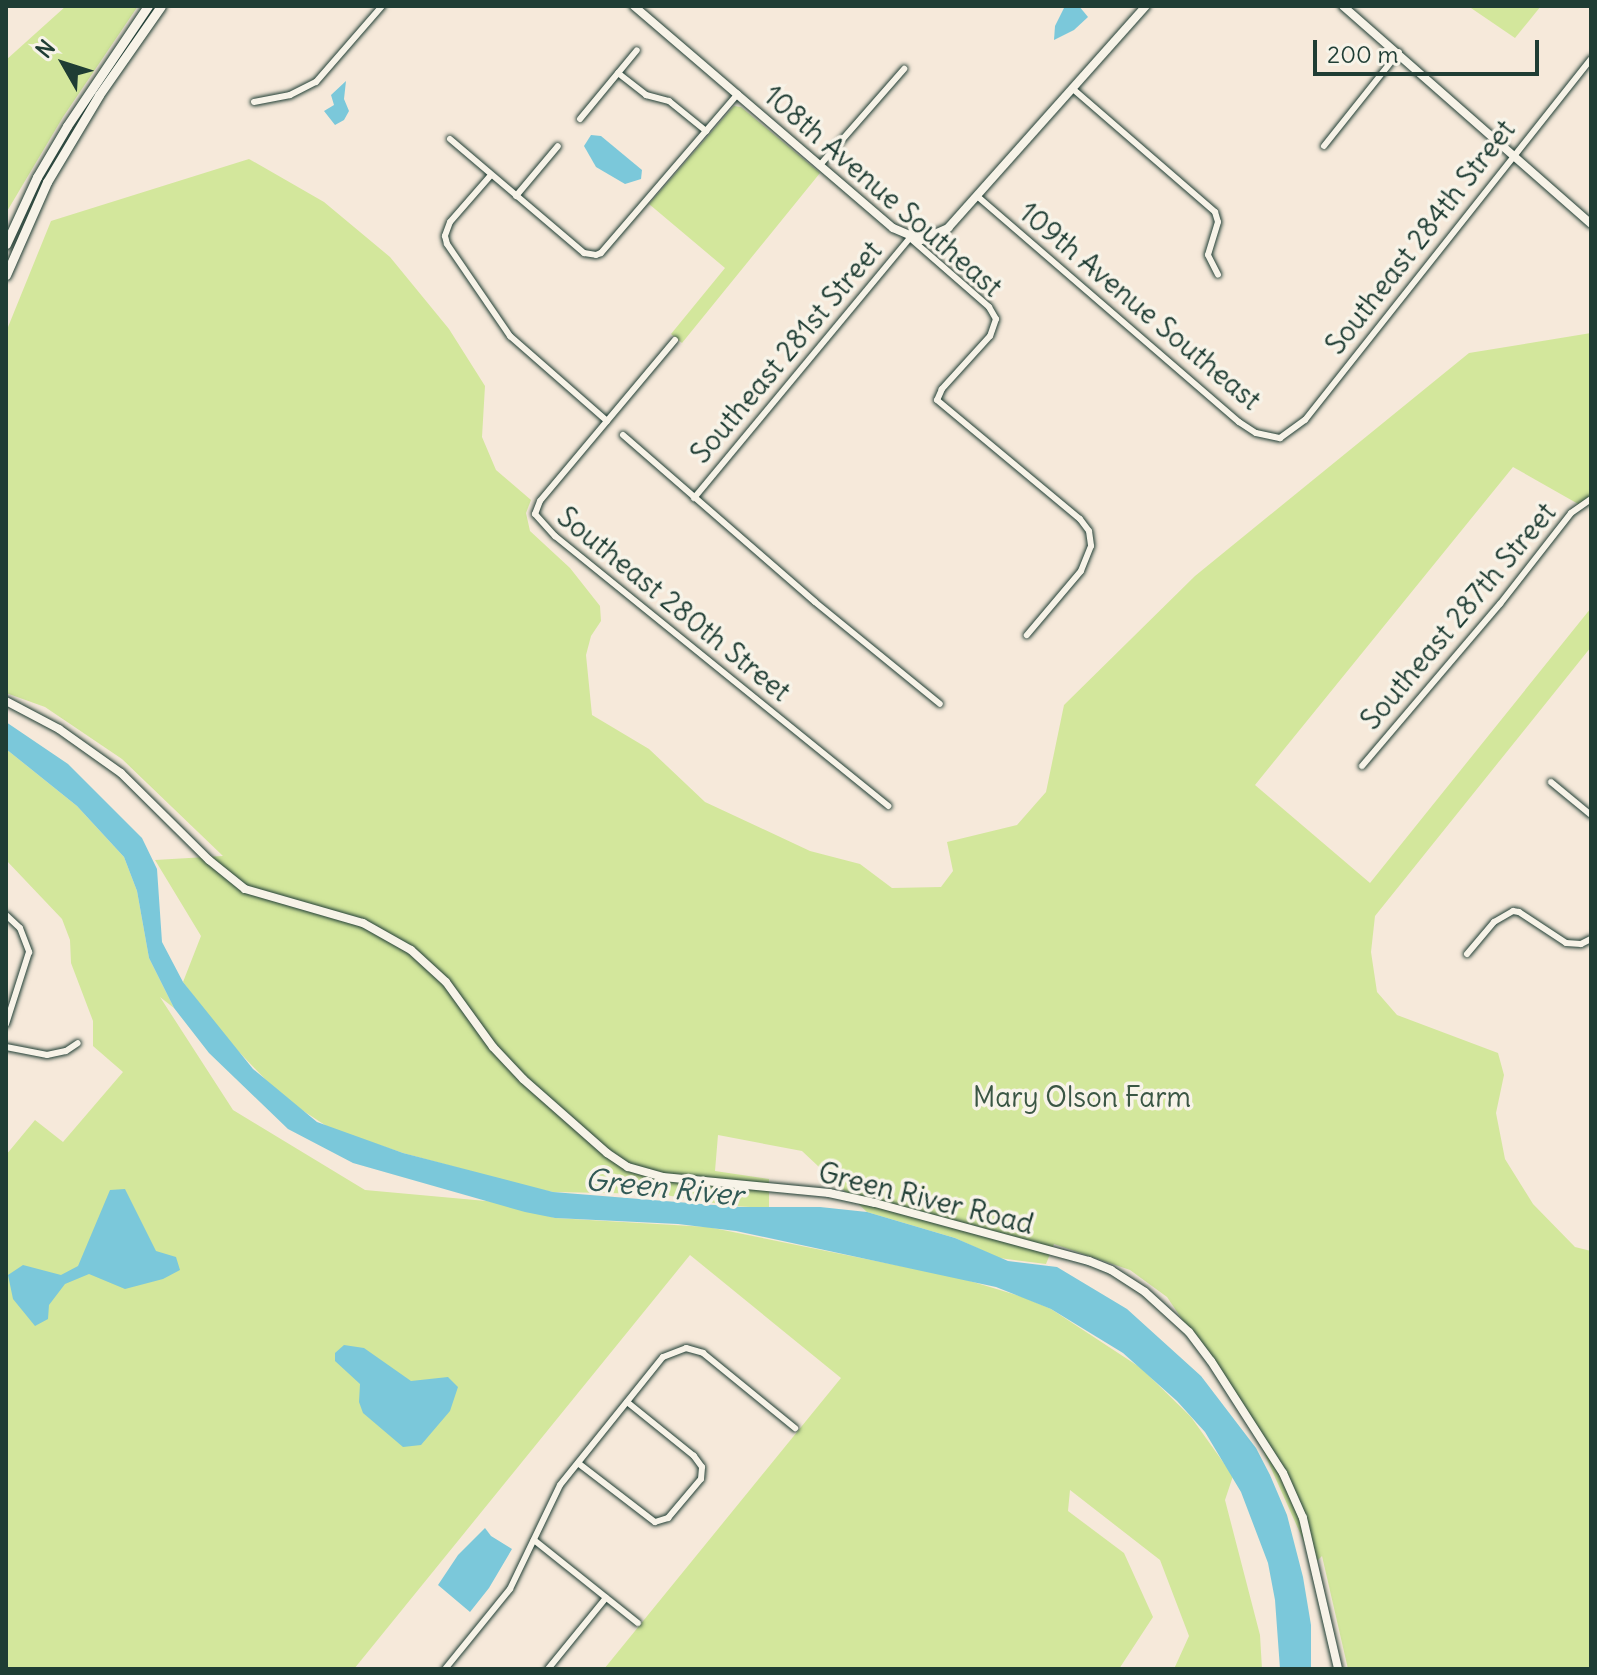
<!DOCTYPE html>
<style>
body{margin:0}
#map{position:relative;width:1597px;height:1675px;overflow:hidden;background:#f6e9da;font-family:Delius,sans-serif}
div>[style]{position:absolute}
.green>*{inset:0;background:#d3e79c}
.water>*{inset:0;background:#7bc8da}
.roads{filter:drop-shadow(0 0 2px #1f3d34) drop-shadow(0 0 2px #1f3d34)}
.minor>*{height:6px;margin:-3px;padding:0 3px;transform-origin:3px;border-radius:3px;background:#f7f3e8}
.tertiary>*{height:8px;margin:-4px;padding:0 4px;transform-origin:4px;border-radius:4px;background:#f7f3e8}
.secondary>*{height:9px;margin:-4.5px;padding:0 4.5px;transform-origin:4.5px;border-radius:4.5px;background:#f7f3e8}
span{translate:-50% -50%;white-space:nowrap;text-align:center;line-height:1.15;-webkit-text-stroke:7px #f7f3e8;paint-order:stroke}
.street-label{font-size:28px;color:#1f3d34}
.park-label{font-size:28px;color:#3a5644}
.water-label{font-size:30px;color:#315955;font-style:italic}
.frame{position:absolute;inset:0;border:8px solid #1f3d34;pointer-events:none}
.north{position:absolute;left:24px;top:24px;width:80px;height:80px;-webkit-text-stroke:6px #f7f3e8;paint-order:stroke;rotate:309deg;font-size:22px;font-weight:700;line-height:32px;text-align:center;color:#1f3d34}
.north::after{content:'';display:block;margin:auto;width:28px;height:36px;background:#1f3d34;clip-path:polygon(50% 0,100% 100%,50% 72%,0 100%)}
.scale{position:absolute;left:1313px;top:40px;width:226px;height:36px;box-sizing:border-box;border:4px solid #1f3d34;border-top:0;padding-left:10px;font-size:24px;line-height:28px;white-space:nowrap;color:#1f3d34;-webkit-text-stroke:6px #f7f3e8;paint-order:stroke}
</style>
<div id="map">
<div class="green">
<div style="clip-path:polygon(66px 6px,138px 6px,63px 117px,6px 213px,6px 60px)"></div>
<div style="clip-path:polygon(1468px 6px,1541px 6px,1515px 38px)"></div>
<div style="clip-path:polygon(734px 106px,741px 107px,820px 173px,682px 343px,671px 334px,725px 268px,649px 204px)"></div>
<div style="clip-path:polygon(249px 159px,324px 202px,390px 257px,449px 329px,485px 386px,482px 437px,496px 470px,531px 500px,526px 513px,530px 531px,570px 568px,600px 606px,601px 621px,591px 636px,586px 655px,592px 715px,649px 749px,705px 802px,810px 851px,860px 864px,892px 888px,941px 887px,953px 871px,947px 842px,1017px 825px,1046px 792px,1064px 705px,1195px 576px,1469px 353px,1591px 333px,1591px 499px,1580px 505px,1513px 467px,1255px 785px,1370px 883px,1591px 608px,1591px 647px,1375px 916px,1371px 952px,1377px 992px,1397px 1015px,1498px 1053px,1504px 1075px,1496px 1113px,1505px 1159px,1533px 1204px,1575px 1247px,1591px 1251px,1591px 1669px,1348px 1669px,1322px 1556px,1314px 1564px,1248px 1417px,1167px 1297px,1130px 1270px,1054px 1244px,1046px 1264px,999px 1258px,955px 1238px,867px 1212px,802px 1151px,718px 1135px,715px 1171px,769px 1179px,769px 1208px,732px 1206px,659px 1194px,553px 1192px,532px 1188px,403px 1153px,331px 1129px,282px 1097px,222px 1034px,183px 982px,201px 936px,155px 860px,223px 856px,122px 759px,45px 707px,6px 693px,6px 332px,51px 221px)"></div>
<div style="clip-path:polygon(6px 749px,77px 806px,124px 857px,137px 891px,149px 958px,174px 1008px,160px 997px,233px 1110px,365px 1190px,497px 1202px,555px 1218px,708px 1227px,960px 1278px,1023px 1297px,1051px 1309px,1141px 1368px,1191px 1417px,1233px 1476px,1225px 1500px,1260px 1635px,1262px 1669px,1174px 1669px,1189px 1636px,1160px 1560px,1070px 1490px,1068px 1511px,1124px 1553px,1153px 1617px,1119px 1669px,604px 1669px,841px 1378px,690px 1255px,354px 1669px,6px 1669px,6px 1155px,35px 1120px,63px 1142px,123px 1072px,93px 1046px,93px 1021px,71px 963px,70px 940px,62px 919px,6px 860px)"></div>
</div>
<div class="water">
<div style="clip-path:polygon(1065px 6px,1079px 6px,1088px 17px,1074px 30px,1054px 40px,1055px 26px)"></div>
<div style="clip-path:polygon(346px 81px,344px 99px,349px 111px,344px 120px,335px 125px,324px 111px,334px 105px,331px 95px)"></div>
<div style="clip-path:polygon(591px 135px,601px 136px,642px 170px,641px 179px,625px 184px,596px 167px,584px 146px)"></div>
<div style="clip-path:polygon(6px 722px,68px 764px,142px 838px,157px 869px,162px 942px,183px 982px,253px 1069px,317px 1122px,403px 1153px,553px 1192px,739px 1207px,820px 1207px,867px 1212px,955px 1238px,1008px 1261px,1057px 1267px,1127px 1309px,1201px 1376px,1256px 1448px,1270px 1475px,1287px 1515px,1303px 1577px,1311px 1625px,1311px 1669px,1280px 1669px,1275px 1600px,1268px 1563px,1241px 1492px,1205px 1432px,1177px 1401px,1123px 1353px,1051px 1309px,996px 1287px,736px 1231px,678px 1224px,555px 1218px,525px 1212px,353px 1163px,288px 1129px,209px 1053px,174px 1008px,149px 958px,137px 891px,124px 857px,77px 806px,6px 749px)"></div>
<div style="clip-path:polygon(125px 1189px,156px 1251px,176px 1257px,180px 1270px,163px 1279px,125px 1289px,89px 1274px,65px 1284px,49px 1305px,48px 1319px,35px 1326px,13px 1299px,8px 1275px,23px 1265px,61px 1275px,78px 1266px,110px 1190px)"></div>
<div style="clip-path:polygon(344px 1345px,364px 1348px,411px 1381px,448px 1377px,458px 1387px,450px 1411px,421px 1445px,403px 1447px,363px 1413px,359px 1402px,360px 1384px,335px 1361px,335px 1353px)"></div>
<div style="clip-path:polygon(485px 1528px,491px 1536px,512px 1549px,489px 1588px,470px 1612px,438px 1585px,458px 1555px)"></div>
</div>
<div class="roads">
<div class="minor">
<div style="left:618px;top:73px;width:36px;rotate:38deg"></div>
<div style="left:646px;top:95px;width:24px;rotate:15deg"></div>
<div style="left:669px;top:101px;width:48px;rotate:39deg"></div>
<div style="left:1073px;top:89px;width:188px;rotate:40.9deg"></div>
<div style="left:1215px;top:212px;width:10px;rotate:73deg"></div>
<div style="left:1218px;top:222px;width:34px;rotate:107deg"></div>
<div style="left:1208px;top:255px;width:22px;rotate:63deg"></div>
<div style="left:254px;top:102px;width:37px;rotate:-11deg"></div>
<div style="left:290px;top:95px;width:29px;rotate:-27deg"></div>
<div style="left:316px;top:82px;width:101px;rotate:-49deg"></div>
<div style="left:580px;top:119px;width:89px;rotate:-50.4deg"></div>
<div style="left:450px;top:139px;width:176px;rotate:40.4deg"></div>
<div style="left:584px;top:253px;width:12px;rotate:9deg"></div>
<div style="left:596px;top:255px;width:5px;rotate:-22deg"></div>
<div style="left:601px;top:253px;width:210px;rotate:-49.3deg"></div>
<div style="left:1324px;top:146px;width:120px;rotate:-51.4deg"></div>
<div style="left:820px;top:165px;width:128px;rotate:-48.8deg"></div>
<div style="left:491px;top:175px;width:62px;rotate:131.1deg"></div>
<div style="left:450px;top:222px;width:15px;rotate:110deg"></div>
<div style="left:445px;top:236px;width:8px;rotate:76deg"></div>
<div style="left:447px;top:244px;width:112px;rotate:55.6deg"></div>
<div style="left:510px;top:336px;width:129px;rotate:41.2deg"></div>
<div style="left:516px;top:196px;width:65px;rotate:-50deg"></div>
<div style="left:977px;top:196px;width:346px;rotate:40.8deg"></div>
<div style="left:1239px;top:422px;width:20px;rotate:33deg"></div>
<div style="left:1256px;top:433px;width:25px;rotate:12deg"></div>
<div style="left:1280px;top:438px;width:31px;rotate:-36deg"></div>
<div style="left:1305px;top:420px;width:461px;rotate:-51.6deg"></div>
<div style="left:675px;top:340px;width:210px;rotate:130deg"></div>
<div style="left:540px;top:501px;width:14px;rotate:111deg"></div>
<div style="left:535px;top:514px;width:30px;rotate:48deg"></div>
<div style="left:555px;top:536px;width:429px;rotate:39deg"></div>
<div style="left:623px;top:435px;width:254px;rotate:41deg"></div>
<div style="left:815px;top:602px;width:161px;rotate:39.2deg"></div>
<div style="left:694px;top:498px;width:338px;rotate:-50.3deg"></div>
<div style="left:910px;top:238px;width:105px;rotate:41.1deg"></div>
<div style="left:989px;top:307px;width:14px;rotate:60deg"></div>
<div style="left:996px;top:319px;width:18px;rotate:109deg"></div>
<div style="left:990px;top:336px;width:72px;rotate:132.2deg"></div>
<div style="left:942px;top:389px;width:12px;rotate:114deg"></div>
<div style="left:937px;top:400px;width:186px;rotate:39.8deg"></div>
<div style="left:1080px;top:519px;width:15px;rotate:53deg"></div>
<div style="left:1089px;top:531px;width:15px;rotate:82deg"></div>
<div style="left:1091px;top:546px;width:27px;rotate:112deg"></div>
<div style="left:1081px;top:571px;width:84px;rotate:130.2deg"></div>
<div style="left:1362px;top:766px;width:213px;rotate:-49.6deg"></div>
<div style="left:1500px;top:604px;width:115px;rotate:-52deg"></div>
<div style="left:1571px;top:513px;width:24px;rotate:-35deg"></div>
<div style="left:1551px;top:782px;width:52px;rotate:39.5deg"></div>
<div style="left:6px;top:915px;width:19px;rotate:43deg"></div>
<div style="left:20px;top:928px;width:26px;rotate:69deg"></div>
<div style="left:29px;top:952px;width:76px;rotate:107.7deg"></div>
<div style="left:1467px;top:954px;width:42px;rotate:-49.8deg"></div>
<div style="left:1494px;top:922px;width:22px;rotate:-30deg"></div>
<div style="left:1513px;top:911px;width:6px;rotate:9deg"></div>
<div style="left:1519px;top:912px;width:56px;rotate:33.4deg"></div>
<div style="left:1566px;top:943px;width:15px;rotate:4deg"></div>
<div style="left:1581px;top:944px;width:11px;rotate:-27deg"></div>
<div style="left:6px;top:1047px;width:42px;rotate:11deg"></div>
<div style="left:47px;top:1055px;width:19px;rotate:-12deg"></div>
<div style="left:66px;top:1051px;width:14px;rotate:-34deg"></div>
<div style="left:578px;top:1463px;width:97px;rotate:37.5deg"></div>
<div style="left:655px;top:1522px;width:14px;rotate:-17deg"></div>
<div style="left:668px;top:1518px;width:51px;rotate:-49.8deg"></div>
<div style="left:701px;top:1479px;width:12px;rotate:-85deg"></div>
<div style="left:702px;top:1467px;width:14px;rotate:-126deg"></div>
<div style="left:694px;top:1456px;width:86px;rotate:-141.1deg"></div>
<div style="left:534px;top:1540px;width:133px;rotate:38.6deg"></div>
<div style="left:445px;top:1669px;width:103px;rotate:-50.9deg"></div>
<div style="left:510px;top:1589px;width:115px;rotate:-64.3deg"></div>
<div style="left:560px;top:1485px;width:164px;rotate:-51.2deg"></div>
<div style="left:663px;top:1357px;width:25px;rotate:-21deg"></div>
<div style="left:686px;top:1348px;width:18px;rotate:16deg"></div>
<div style="left:703px;top:1353px;width:119px;rotate:39.2deg"></div>
<div style="left:548px;top:1669px;width:92px;rotate:-50.8deg"></div>
</div>
<div class="tertiary">
<div style="left:634px;top:6px;width:341px;rotate:40.6deg"></div>
<div style="left:893px;top:228px;width:30px;rotate:23deg"></div>
<div style="left:921px;top:240px;width:30px;rotate:-24deg"></div>
<div style="left:948px;top:228px;width:297px;rotate:-48.3deg"></div>
<div style="left:1343px;top:6px;width:330px;rotate:41.3deg"></div>
<div style="left:6px;top:701px;width:60px;rotate:27.8deg"></div>
<div style="left:59px;top:729px;width:76px;rotate:35.4deg"></div>
<div style="left:121px;top:773px;width:124px;rotate:44.7deg"></div>
<div style="left:209px;top:860px;width:46px;rotate:38.9deg"></div>
<div style="left:245px;top:889px;width:123px;rotate:16.1deg"></div>
<div style="left:363px;top:923px;width:55px;rotate:29.4deg"></div>
<div style="left:411px;top:950px;width:47px;rotate:42.4deg"></div>
<div style="left:446px;top:982px;width:80px;rotate:54.1deg"></div>
<div style="left:493px;top:1047px;width:44px;rotate:46.8deg"></div>
<div style="left:523px;top:1079px;width:112px;rotate:41.4deg"></div>
<div style="left:607px;top:1153px;width:25px;rotate:34deg"></div>
<div style="left:628px;top:1167px;width:36px;rotate:16deg"></div>
<div style="left:663px;top:1177px;width:167px;rotate:5.5deg"></div>
<div style="left:829px;top:1193px;width:47px;rotate:12.3deg"></div>
<div style="left:875px;top:1203px;width:222px;rotate:15.2deg"></div>
<div style="left:1089px;top:1261px;width:24px;rotate:22deg"></div>
<div style="left:1111px;top:1270px;width:40px;rotate:32.9deg"></div>
<div style="left:1145px;top:1292px;width:59px;rotate:42.3deg"></div>
<div style="left:1189px;top:1332px;width:36px;rotate:53deg"></div>
<div style="left:1211px;top:1361px;width:133px;rotate:57.3deg"></div>
<div style="left:1283px;top:1473px;width:49px;rotate:66deg"></div>
<div style="left:1303px;top:1518px;width:155px;rotate:76.9deg"></div>
</div>
<div class="secondary">
<div style="left:6px;top:244px;width:74px;rotate:-65.2deg"></div>
<div style="left:37px;top:177px;width:59px;rotate:-59.5deg"></div>
<div style="left:67px;top:126px;width:145px;rotate:-56deg"></div>
<div style="left:6px;top:275px;width:102px;rotate:-66.2deg"></div>
<div style="left:47px;top:182px;width:101px;rotate:-59.1deg"></div>
<div style="left:99px;top:95px;width:108px;rotate:-55.1deg"></div>
</div>
</div>
<div class="street-label">
<span style="left:883px;top:191px;rotate:41deg">108th Avenue Southeast</span>
<span style="left:1420px;top:237px;rotate:-52deg">Southeast 284th Street</span>
<span style="left:1140px;top:306px;rotate:40deg">109th Avenue Southeast</span>
<span style="left:786px;top:352px;rotate:-50deg">Southeast 281st Street</span>
<span style="left:674px;top:604px;rotate:39deg">Southeast 280th Street</span>
<span style="left:1458px;top:616px;rotate:-50deg">Southeast 287th Street</span>
<span style="left:926px;top:1198px;rotate:14deg">Green River Road</span>
</div>
<div class="park-label">
<span style="left:1082px;top:1097px">Mary Olson Farm</span>
</div>
<div class="water-label">
<span style="left:664px;top:1187px;rotate:6deg">Green River</span>
</div>
<div class="frame"></div>
<div class="north">N</div>
<div class="scale">200 m</div>
</div>
